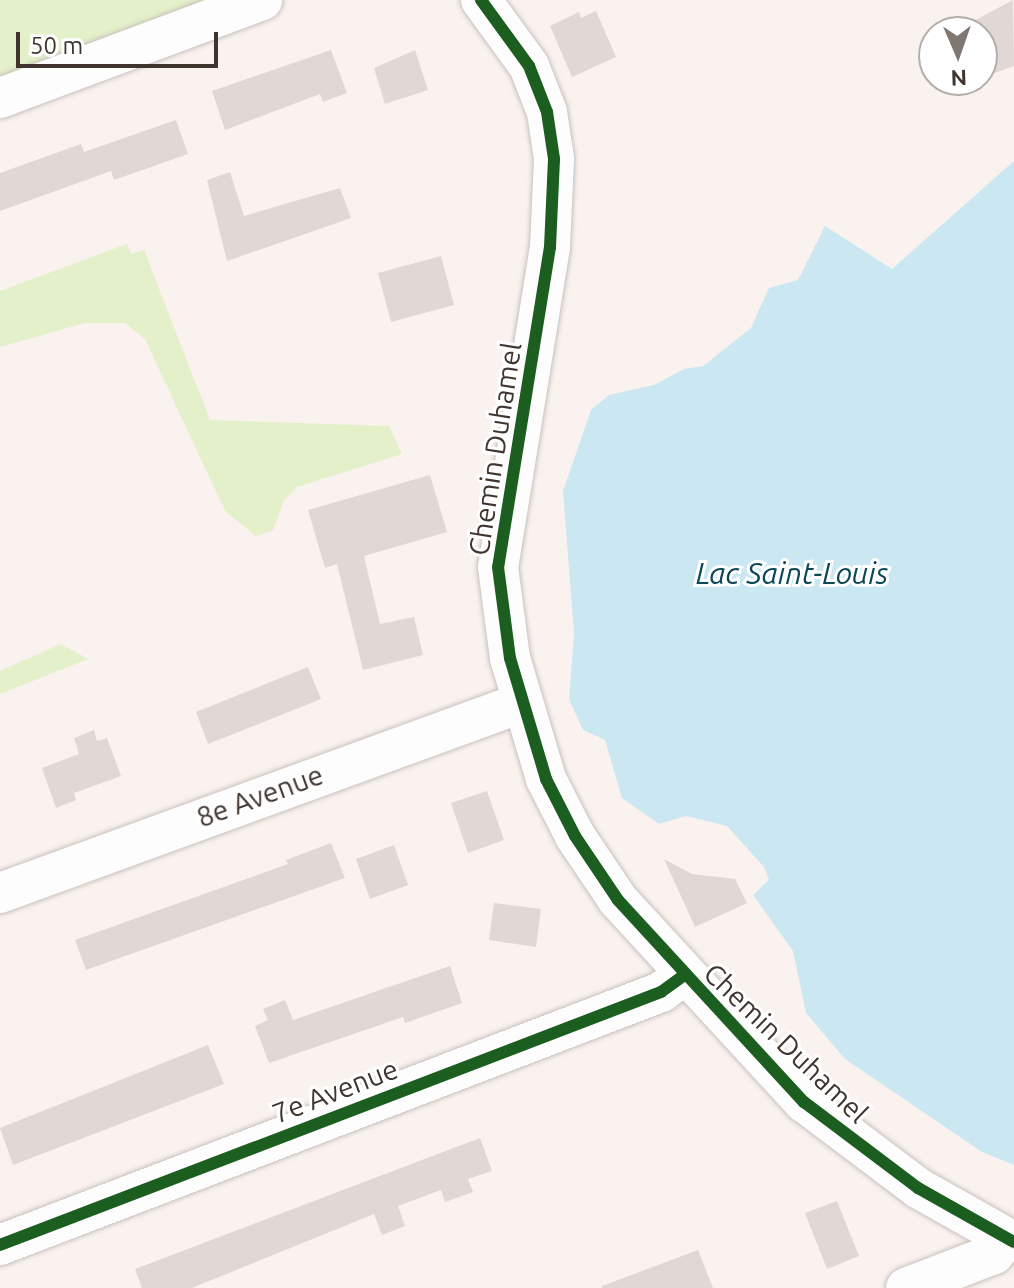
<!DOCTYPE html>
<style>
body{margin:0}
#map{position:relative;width:1014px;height:1288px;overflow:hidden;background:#f9f2ef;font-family:Ubuntu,sans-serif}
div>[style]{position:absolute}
.green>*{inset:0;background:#e3f0c9}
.water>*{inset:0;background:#cbe8f2}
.building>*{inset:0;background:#e1d8d5}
.roads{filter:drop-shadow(0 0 2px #c9c1bc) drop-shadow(0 0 2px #c9c1bc)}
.minor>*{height:40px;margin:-20px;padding:0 20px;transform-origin:20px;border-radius:20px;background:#fefdfd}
.cycleway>*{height:12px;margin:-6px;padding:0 6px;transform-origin:6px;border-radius:6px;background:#1b5e20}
span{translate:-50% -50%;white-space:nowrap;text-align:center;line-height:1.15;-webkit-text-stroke:6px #fff;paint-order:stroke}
.street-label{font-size:28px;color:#40352e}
.water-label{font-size:30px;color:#0c4758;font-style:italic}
.north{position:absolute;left:918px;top:16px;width:80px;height:80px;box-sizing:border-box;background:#fff;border:2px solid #b3aeab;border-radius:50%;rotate:178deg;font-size:22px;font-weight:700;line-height:32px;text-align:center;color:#40352e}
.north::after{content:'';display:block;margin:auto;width:28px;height:36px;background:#817772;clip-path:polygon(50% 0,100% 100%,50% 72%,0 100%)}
.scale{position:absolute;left:16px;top:32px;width:202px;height:36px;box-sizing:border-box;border:4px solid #40352e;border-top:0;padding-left:10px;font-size:24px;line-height:28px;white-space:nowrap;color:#40352e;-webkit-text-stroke:6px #fff;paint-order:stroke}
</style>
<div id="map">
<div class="green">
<div style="clip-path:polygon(0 0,218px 0,0 82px)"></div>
<div style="clip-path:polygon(127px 244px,131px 254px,144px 250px,210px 420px,389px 426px,402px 454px,297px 487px,284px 500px,273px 530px,256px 536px,225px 511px,145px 339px,125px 323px,85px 323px,0 347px,0 291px)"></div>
<div style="clip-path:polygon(61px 644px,88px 659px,0 694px,0 671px)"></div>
</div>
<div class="water">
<div style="clip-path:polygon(1014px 161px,1014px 1165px,982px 1152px,845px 1059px,806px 1013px,793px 951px,753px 895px,769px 880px,764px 867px,727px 826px,686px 816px,659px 824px,622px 798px,605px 740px,583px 730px,569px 699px,574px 633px,563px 491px,591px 410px,609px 395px,654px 385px,684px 369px,703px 366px,751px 328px,769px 288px,798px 280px,825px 226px,892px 269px)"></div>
</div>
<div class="building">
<div style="clip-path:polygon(1013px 0,1014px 66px,992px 74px,982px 53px,982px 32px,976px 32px,972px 22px)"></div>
<div style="clip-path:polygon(596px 11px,616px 57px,572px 77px,550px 26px,579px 12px,581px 18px)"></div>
<div style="clip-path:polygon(331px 50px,347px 93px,323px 102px,320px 94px,225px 130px,212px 91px)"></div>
<div style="clip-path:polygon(415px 50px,428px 90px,385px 104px,374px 68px)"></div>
<div style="clip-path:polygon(176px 120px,188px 154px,114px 180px,111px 171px,0 211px,0 173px,81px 144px,84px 152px)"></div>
<div style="clip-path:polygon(230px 172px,244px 216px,340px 188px,351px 218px,227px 261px,207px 180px)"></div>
<div style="clip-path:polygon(441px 256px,454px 305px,391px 322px,378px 273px)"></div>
<div style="clip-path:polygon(430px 475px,447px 532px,364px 556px,380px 624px,414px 617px,423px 655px,363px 670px,337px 564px,325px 568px,308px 510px)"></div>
<div style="clip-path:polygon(308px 667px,321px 699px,208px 744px,196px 712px)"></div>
<div style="clip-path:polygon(94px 730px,97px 741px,107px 738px,121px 776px,74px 793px,76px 800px,56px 808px,42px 768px,79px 754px,74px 738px)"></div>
<div style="clip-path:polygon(487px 791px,504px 840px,468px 853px,451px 803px)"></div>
<div style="clip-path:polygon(331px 843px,345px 878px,86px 970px,75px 940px,288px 864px,286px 860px)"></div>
<div style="clip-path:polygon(394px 845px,408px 885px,370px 899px,356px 859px)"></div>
<div style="clip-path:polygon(664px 859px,692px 874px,735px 879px,747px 903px,695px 927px)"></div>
<div style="clip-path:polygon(494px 903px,541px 909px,536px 947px,489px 940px)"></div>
<div style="clip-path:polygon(450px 966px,462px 1003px,405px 1023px,403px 1017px,269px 1063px,255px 1026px,268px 1020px,263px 1009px,285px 1000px,293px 1020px)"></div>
<div style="clip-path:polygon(208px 1045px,224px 1084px,13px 1165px,0 1128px)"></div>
<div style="clip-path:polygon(480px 1138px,492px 1171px,468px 1179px,473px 1192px,445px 1202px,441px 1190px,398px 1206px,405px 1226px,382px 1235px,374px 1214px,192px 1288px,142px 1288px,135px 1269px)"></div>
<div style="clip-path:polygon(837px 1201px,859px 1256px,827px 1269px,805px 1213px)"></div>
<div style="clip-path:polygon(698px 1250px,713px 1288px,602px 1288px,602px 1286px)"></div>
</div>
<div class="roads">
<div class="minor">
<div style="left:481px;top:0;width:82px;rotate:54deg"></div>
<div style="left:529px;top:66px;width:49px;rotate:68.6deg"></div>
<div style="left:547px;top:112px;width:48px;rotate:81.5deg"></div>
<div style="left:554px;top:159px;width:88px;rotate:92.6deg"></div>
<div style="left:550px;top:247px;width:324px;rotate:99.2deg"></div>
<div style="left:498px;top:567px;width:92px;rotate:82.5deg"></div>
<div style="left:510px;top:658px;width:126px;rotate:73.4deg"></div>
<div style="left:546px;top:779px;width:64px;rotate:63deg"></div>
<div style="left:575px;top:836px;width:77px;rotate:56.1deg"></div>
<div style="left:618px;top:900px;width:275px;rotate:47.4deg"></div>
<div style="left:804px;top:1102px;width:143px;rotate:37deg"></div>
<div style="left:918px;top:1188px;width:110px;rotate:29.4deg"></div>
<div style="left:0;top:98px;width:280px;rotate:-20.5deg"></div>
<div style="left:0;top:893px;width:555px;rotate:-20.04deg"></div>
<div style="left:0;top:1245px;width:708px;rotate:-20.94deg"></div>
<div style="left:661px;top:992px;width:27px;rotate:-36deg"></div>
<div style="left:906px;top:1288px;width:94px;rotate:-21.1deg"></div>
<div style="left:994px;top:1254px;width:20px;rotate:-49deg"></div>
</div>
</div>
<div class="cycleway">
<div style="left:481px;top:0;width:82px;rotate:54deg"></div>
<div style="left:529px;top:66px;width:49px;rotate:68.6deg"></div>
<div style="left:547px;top:112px;width:48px;rotate:81.5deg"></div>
<div style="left:554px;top:159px;width:88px;rotate:92.6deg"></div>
<div style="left:550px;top:247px;width:324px;rotate:99.2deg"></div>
<div style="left:498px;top:567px;width:92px;rotate:82.5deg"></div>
<div style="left:510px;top:658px;width:126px;rotate:73.4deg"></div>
<div style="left:546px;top:779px;width:64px;rotate:63deg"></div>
<div style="left:575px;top:836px;width:77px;rotate:56.1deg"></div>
<div style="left:618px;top:900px;width:275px;rotate:47.4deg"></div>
<div style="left:804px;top:1102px;width:143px;rotate:37deg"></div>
<div style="left:918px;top:1188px;width:110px;rotate:29.4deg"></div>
<div style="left:0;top:1245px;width:708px;rotate:-20.94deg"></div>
<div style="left:661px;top:992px;width:27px;rotate:-36deg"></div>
</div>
<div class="street-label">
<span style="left:495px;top:449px;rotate:-81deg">Chemin Duhamel</span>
<span style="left:260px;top:796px;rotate:-20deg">8e Avenue</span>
<span style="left:786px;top:1043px;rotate:44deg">Chemin Duhamel</span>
<span style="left:335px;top:1091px;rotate:-21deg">7e Avenue</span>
</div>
<div class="water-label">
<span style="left:792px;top:573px">Lac Saint-Louis</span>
</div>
<div class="north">N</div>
<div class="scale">50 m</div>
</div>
